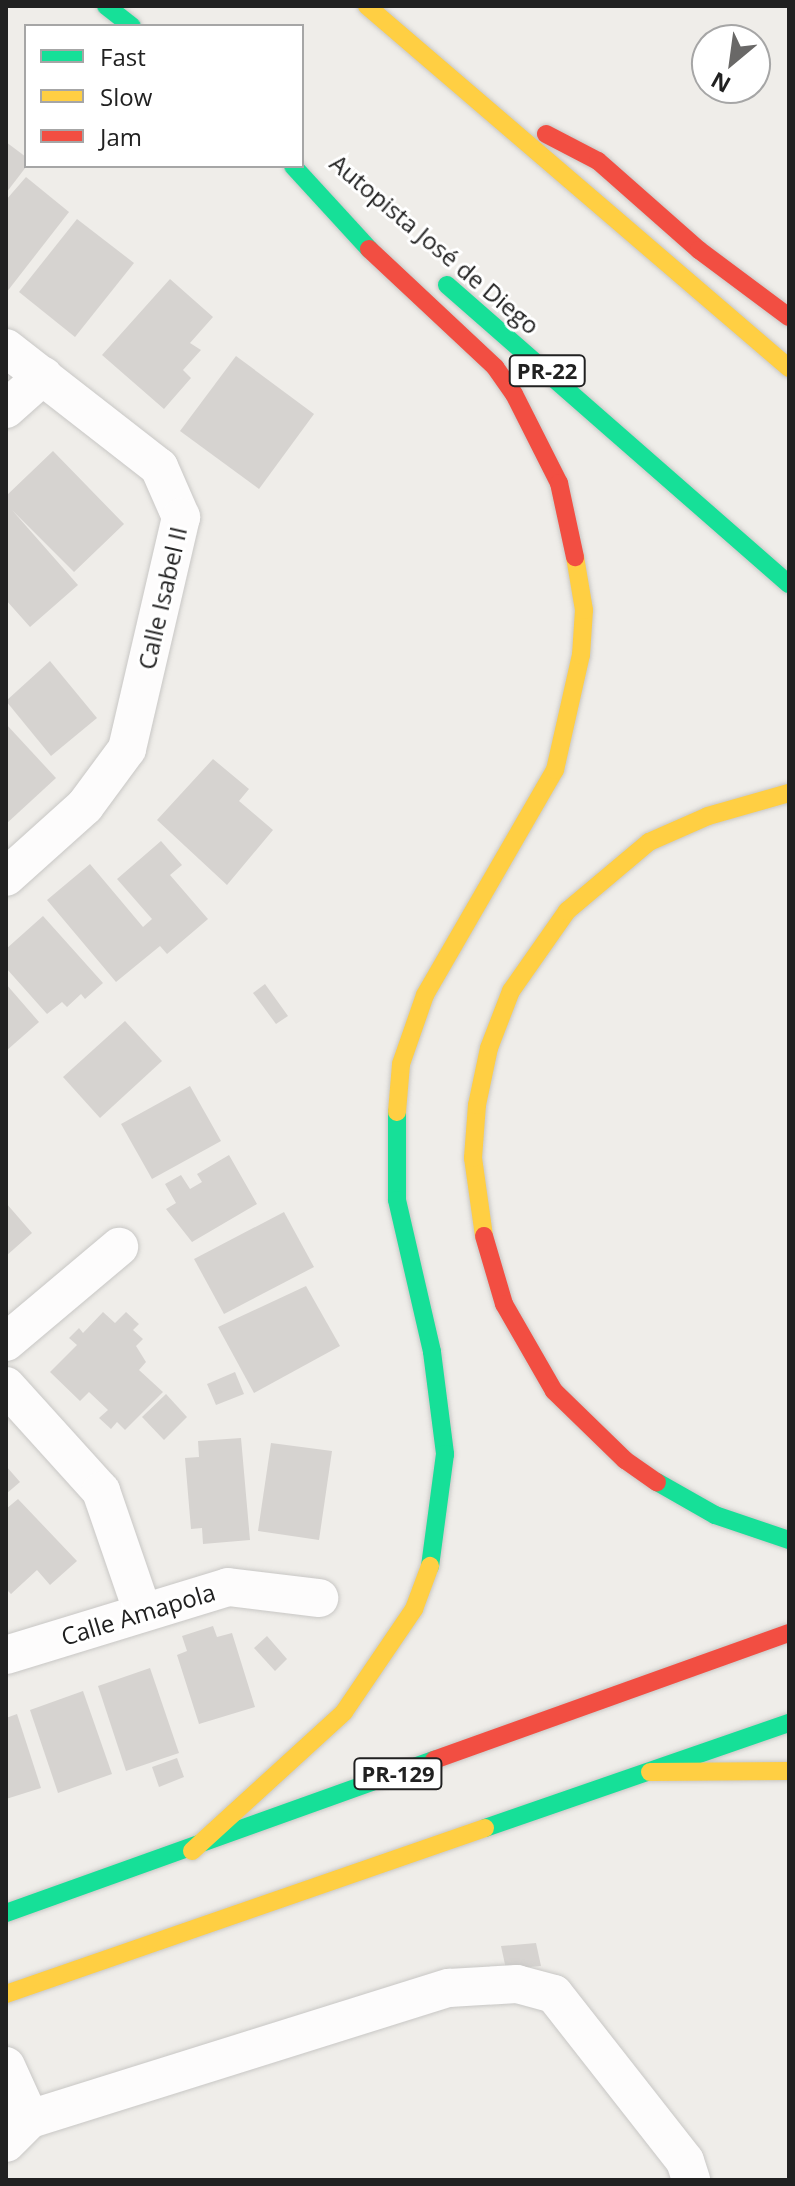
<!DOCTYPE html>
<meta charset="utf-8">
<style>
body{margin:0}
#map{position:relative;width:795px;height:2186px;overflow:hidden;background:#efede9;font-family:"Open Sans",sans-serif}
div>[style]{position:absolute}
.building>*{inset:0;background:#d6d3d0}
.roads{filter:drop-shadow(0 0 2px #c8c7c5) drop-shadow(0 0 2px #c8c7c5)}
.street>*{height:38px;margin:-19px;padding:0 19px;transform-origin:19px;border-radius:19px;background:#fdfcfc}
.fast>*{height:18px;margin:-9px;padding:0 9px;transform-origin:9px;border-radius:9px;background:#16e098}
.slow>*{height:18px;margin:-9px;padding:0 9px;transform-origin:9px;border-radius:9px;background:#ffcf43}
.jam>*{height:18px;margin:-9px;padding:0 9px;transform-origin:9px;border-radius:9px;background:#f24e42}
span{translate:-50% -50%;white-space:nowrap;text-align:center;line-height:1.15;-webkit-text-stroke:6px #fff;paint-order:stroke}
.shield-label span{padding:2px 6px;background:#fff;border:2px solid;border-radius:6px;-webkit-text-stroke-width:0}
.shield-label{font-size:22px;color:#212121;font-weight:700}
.street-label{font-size:24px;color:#212121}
.frame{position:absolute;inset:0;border:8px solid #212121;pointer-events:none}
.legend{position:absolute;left:24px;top:24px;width:280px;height:144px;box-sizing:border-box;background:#fff;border:2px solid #a6a6a6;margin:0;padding:10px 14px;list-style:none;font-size:24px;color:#212121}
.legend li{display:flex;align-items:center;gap:16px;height:40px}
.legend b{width:40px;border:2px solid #a6a6a6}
.north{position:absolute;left:691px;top:24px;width:80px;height:80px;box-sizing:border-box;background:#fff;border:2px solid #a6a6a6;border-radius:50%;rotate:209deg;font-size:22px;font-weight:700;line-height:32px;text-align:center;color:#212121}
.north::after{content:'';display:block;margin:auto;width:28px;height:36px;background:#696867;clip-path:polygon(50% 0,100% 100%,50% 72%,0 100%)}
</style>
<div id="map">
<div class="building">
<div style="clip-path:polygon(6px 142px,26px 157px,26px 167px,6px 193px)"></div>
<div style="clip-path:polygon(26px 177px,69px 212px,6px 293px,6px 200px)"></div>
<div style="clip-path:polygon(77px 219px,134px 263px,75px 337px,19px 292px)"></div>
<div style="clip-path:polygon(170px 279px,213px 317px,190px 343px,201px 350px,183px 370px,191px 378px,164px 409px,102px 355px)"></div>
<div style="clip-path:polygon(236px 356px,314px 414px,259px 489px,180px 431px)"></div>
<div style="clip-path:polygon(53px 451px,124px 524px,74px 572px,12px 510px,78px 585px,30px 627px,6px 600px,6px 496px)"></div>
<div style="clip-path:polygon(50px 661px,97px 718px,51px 756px,6px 701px)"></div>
<div style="clip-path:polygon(6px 724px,56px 778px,6px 824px)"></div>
<div style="clip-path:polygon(213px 759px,249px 789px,239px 801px,273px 830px,227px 885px,157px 820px)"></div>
<div style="clip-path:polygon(161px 841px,182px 865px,170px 875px,208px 919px,167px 954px,160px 946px,116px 982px,47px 900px,90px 864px,143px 927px,152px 919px,117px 879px)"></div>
<div style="clip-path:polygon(43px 916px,103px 983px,85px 999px,81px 994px,67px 1007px,62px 1002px,47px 1014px,6px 968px,6px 949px)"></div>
<div style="clip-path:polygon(6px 984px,39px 1022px,6px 1051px)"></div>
<div style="clip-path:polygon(265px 984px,288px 1016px,276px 1024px,253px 993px)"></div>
<div style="clip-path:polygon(125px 1021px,162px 1061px,100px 1118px,63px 1077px)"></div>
<div style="clip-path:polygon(190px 1086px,221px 1141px,152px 1179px,121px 1124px)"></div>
<div style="clip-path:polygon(229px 1155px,257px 1204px,192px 1242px,166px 1209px,176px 1203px,165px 1184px,181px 1175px,190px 1189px,202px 1182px,197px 1174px)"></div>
<div style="clip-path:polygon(6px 1203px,32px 1233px,6px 1256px)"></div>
<div style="clip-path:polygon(284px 1212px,314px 1267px,224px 1314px,194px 1259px)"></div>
<div style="clip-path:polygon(306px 1286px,340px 1346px,254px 1393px,218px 1327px)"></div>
<div style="clip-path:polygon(103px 1312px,115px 1323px,126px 1312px,139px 1324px,133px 1330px,143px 1339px,136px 1346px,146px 1362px,139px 1370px,163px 1392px,125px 1430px,117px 1422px,111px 1429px,99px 1418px,108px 1410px,89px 1392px,80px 1401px,50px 1372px,77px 1345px,69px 1338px,79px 1328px,83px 1333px)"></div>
<div style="clip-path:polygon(235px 1372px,244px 1394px,216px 1405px,207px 1384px)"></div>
<div style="clip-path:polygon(166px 1394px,187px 1417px,164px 1440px,142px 1417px)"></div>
<div style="clip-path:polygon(241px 1438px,250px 1540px,203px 1544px,202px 1528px,191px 1529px,185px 1458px,199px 1457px,198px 1441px)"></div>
<div style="clip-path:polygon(271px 1443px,332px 1451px,319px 1540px,258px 1531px)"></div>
<div style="clip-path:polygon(6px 1466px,20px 1482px,6px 1494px)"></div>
<div style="clip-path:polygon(18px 1499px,77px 1561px,50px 1585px,37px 1570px,11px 1594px,6px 1589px,6px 1509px)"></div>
<div style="clip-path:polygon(213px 1626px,217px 1637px,232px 1633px,255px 1707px,199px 1724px,177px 1655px,187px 1651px,182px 1636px)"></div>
<div style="clip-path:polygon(267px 1636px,287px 1659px,275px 1671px,254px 1648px)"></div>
<div style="clip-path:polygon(150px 1668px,179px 1753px,126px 1771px,98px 1686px)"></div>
<div style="clip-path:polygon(83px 1691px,112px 1774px,58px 1793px,30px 1710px)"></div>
<div style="clip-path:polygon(17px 1714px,41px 1788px,6px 1799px,6px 1718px)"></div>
<div style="clip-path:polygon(177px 1758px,184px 1777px,159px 1787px,152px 1767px)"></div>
<div style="clip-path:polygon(536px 1943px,541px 1966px,506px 1969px,501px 1946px)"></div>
</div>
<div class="roads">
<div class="street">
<div style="left:6px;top:348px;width:194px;rotate:37.9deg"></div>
<div style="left:159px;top:467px;width:55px;rotate:66.3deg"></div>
<div style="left:181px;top:517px;width:238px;rotate:103.1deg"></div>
<div style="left:127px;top:749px;width:71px;rotate:126.4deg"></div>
<div style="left:85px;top:806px;width:106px;rotate:138.1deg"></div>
<div style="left:6px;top:409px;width:50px;rotate:-41.7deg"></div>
<div style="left:6px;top:1342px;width:148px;rotate:-40.1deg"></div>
<div style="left:6px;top:1386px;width:142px;rotate:47.9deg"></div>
<div style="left:101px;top:1491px;width:126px;rotate:71deg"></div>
<div style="left:6px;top:1655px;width:232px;rotate:-17deg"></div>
<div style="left:228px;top:1587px;width:92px;rotate:6.9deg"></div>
<div style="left:6px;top:2066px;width:58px;rotate:65.6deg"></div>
<div style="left:6px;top:2143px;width:34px;rotate:-45deg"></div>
<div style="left:30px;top:2119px;width:439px;rotate:-17.4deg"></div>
<div style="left:449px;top:1988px;width:68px;rotate:-3.4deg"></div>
<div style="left:517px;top:1984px;width:38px;rotate:15deg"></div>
<div style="left:554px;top:1994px;width:212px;rotate:51.9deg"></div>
<div style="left:685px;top:2161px;width:20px;rotate:72deg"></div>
</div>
<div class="fast">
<div style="left:106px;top:6px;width:33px;rotate:38deg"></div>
<div style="left:293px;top:166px;width:113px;rotate:47.5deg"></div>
<div style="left:447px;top:285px;width:454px;rotate:41.2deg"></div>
<div style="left:397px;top:1112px;width:88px;rotate:90deg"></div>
<div style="left:397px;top:1200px;width:156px;rotate:77deg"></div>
<div style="left:432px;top:1352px;width:103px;rotate:82.7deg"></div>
<div style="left:445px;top:1454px;width:113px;rotate:97.6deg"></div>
<div style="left:657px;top:1482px;width:67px;rotate:29.6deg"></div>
<div style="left:715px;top:1515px;width:78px;rotate:18.7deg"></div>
<div style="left:485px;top:1828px;width:322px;rotate:-19.1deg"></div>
<div style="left:6px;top:1913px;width:455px;rotate:-19.7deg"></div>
</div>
<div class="slow">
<div style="left:367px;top:6px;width:556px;rotate:40.62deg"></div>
<div style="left:397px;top:1112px;width:48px;rotate:-85.2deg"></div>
<div style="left:401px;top:1064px;width:73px;rotate:-70.8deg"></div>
<div style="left:425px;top:995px;width:260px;rotate:-60deg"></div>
<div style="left:555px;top:770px;width:118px;rotate:-77.3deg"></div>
<div style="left:581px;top:655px;width:45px;rotate:-86.2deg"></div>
<div style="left:584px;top:610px;width:54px;rotate:-99.6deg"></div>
<div style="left:484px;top:1236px;width:79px;rotate:-98deg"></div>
<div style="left:473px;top:1158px;width:53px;rotate:-85.7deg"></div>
<div style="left:477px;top:1105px;width:58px;rotate:-78.1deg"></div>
<div style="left:489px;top:1048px;width:61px;rotate:-68.9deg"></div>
<div style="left:511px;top:991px;width:98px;rotate:-55deg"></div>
<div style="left:567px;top:911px;width:107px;rotate:-40.1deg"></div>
<div style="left:649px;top:842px;width:64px;rotate:-23.8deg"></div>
<div style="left:708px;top:816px;width:84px;rotate:-15.9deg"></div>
<div style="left:650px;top:1772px;width:139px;rotate:-0.4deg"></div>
<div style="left:192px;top:1851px;width:206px;rotate:-42.4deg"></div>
<div style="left:344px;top:1712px;width:125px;rotate:-55.8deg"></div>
<div style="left:414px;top:1609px;width:46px;rotate:-69.6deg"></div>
<div style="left:6px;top:1994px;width:507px;rotate:-19.11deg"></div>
</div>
<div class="jam">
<div style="left:546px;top:134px;width:59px;rotate:27.4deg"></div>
<div style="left:598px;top:161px;width:135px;rotate:41.4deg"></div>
<div style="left:699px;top:250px;width:112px;rotate:36.7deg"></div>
<div style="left:369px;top:249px;width:173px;rotate:43.1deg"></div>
<div style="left:495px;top:367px;width:33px;rotate:55deg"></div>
<div style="left:514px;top:394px;width:100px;rotate:63.2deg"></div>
<div style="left:559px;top:483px;width:76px;rotate:77.8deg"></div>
<div style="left:484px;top:1236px;width:71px;rotate:73.6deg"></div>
<div style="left:504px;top:1304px;width:100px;rotate:60.1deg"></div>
<div style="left:554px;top:1391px;width:99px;rotate:44.2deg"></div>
<div style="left:625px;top:1460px;width:39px;rotate:35deg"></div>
<div style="left:434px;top:1760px;width:377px;rotate:-19.7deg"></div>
</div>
</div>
<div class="shield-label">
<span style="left:547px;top:371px">PR-22</span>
<span style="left:398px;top:1774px">PR-129</span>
</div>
<div class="street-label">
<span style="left:435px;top:244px;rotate:40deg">Autopista José de Diego</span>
<span style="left:162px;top:598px;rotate:-77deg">Calle Isabel II</span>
<span style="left:138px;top:1614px;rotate:-17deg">Calle Amapola</span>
</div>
<div class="frame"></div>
<ul class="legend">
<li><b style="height:10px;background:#16e098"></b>Fast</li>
<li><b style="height:10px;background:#ffcf43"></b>Slow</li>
<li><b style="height:10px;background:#f24e42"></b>Jam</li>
</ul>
<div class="north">N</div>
</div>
